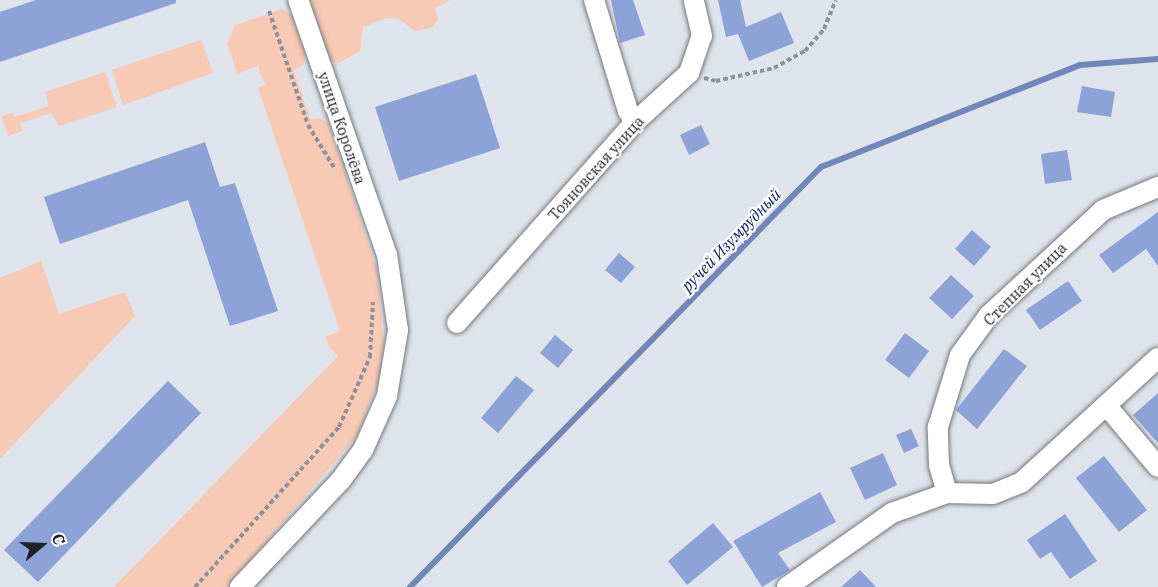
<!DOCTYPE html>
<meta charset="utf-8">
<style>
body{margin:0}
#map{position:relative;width:1158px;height:587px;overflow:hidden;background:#dfe3eb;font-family:"IBM Plex Serif",serif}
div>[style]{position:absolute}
.green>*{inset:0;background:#f8c9b4}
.stream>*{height:6px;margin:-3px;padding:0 3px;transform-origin:3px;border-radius:3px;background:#7186b9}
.building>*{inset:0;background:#8da2d7}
.path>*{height:4px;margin-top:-2px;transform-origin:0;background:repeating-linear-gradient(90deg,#8e9197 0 4.5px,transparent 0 7.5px)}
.roads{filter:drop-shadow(0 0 2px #767980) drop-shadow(0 0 2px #767980)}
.minor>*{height:20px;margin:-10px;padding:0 10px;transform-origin:10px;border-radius:10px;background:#fff}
span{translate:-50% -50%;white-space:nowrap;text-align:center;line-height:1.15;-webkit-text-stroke:4.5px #fff;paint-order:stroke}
.street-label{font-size:15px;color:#202124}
.water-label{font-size:16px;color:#11225f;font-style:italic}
.north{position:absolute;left:12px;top:515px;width:60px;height:60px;-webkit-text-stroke:4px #fff;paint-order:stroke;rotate:71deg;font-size:16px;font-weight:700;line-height:24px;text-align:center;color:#202124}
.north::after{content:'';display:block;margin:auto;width:21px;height:27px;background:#202124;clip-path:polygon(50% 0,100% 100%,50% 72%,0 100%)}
</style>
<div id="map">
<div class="green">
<div style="clip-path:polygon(308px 0,450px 0,435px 8px,438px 20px,431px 28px,415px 31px,399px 19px,386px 18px,363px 27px,360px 51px,339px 63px,326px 59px)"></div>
<div style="clip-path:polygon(282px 9px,292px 16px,306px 52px,304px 64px,294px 70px,310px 119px,320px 118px,329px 124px,377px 270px,384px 344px,378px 382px,357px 436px,227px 587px,114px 587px,338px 356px,328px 346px,326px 336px,340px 331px,258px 88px,265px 85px,258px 66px,237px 74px,227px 42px,235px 25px)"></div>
<div style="clip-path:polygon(201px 40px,213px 73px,123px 105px,112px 70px)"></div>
<div style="clip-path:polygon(105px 72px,117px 107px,59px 126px,51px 113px,20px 123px,22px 131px,8px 136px,2px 116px,12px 113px,14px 117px,49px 106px,45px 92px)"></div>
<div style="clip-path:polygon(41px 261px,59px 314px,125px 292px,135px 316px,0 459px,0 278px)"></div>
</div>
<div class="stream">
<div style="left:410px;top:587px;width:588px;rotate:-45.62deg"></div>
<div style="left:821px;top:167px;width:278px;rotate:-21.5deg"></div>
<div style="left:1080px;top:65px;width:78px;rotate:-4.4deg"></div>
</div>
<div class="building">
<div style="clip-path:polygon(36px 0,176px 0,176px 3px,0 62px,0 12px)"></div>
<div style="clip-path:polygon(611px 0,633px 0,645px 35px,620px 43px)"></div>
<div style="clip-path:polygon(718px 0,740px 0,746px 27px,781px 12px,794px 43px,749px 61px,738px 34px,726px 37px)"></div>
<div style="clip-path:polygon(476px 74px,500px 148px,399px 181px,375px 107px)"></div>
<div style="clip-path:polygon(1082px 86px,1115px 92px,1111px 117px,1077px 112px)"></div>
<div style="clip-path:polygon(701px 125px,710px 144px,689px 155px,680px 135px)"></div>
<div style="clip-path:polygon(205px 142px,220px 187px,235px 183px,278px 311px,230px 326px,188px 200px,60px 244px,44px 197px)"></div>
<div style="clip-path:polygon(1067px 150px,1072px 180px,1045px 184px,1041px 154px)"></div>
<div style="clip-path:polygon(1158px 212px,1158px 266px,1146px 249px,1113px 273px,1099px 255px)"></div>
<div style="clip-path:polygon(972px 230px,991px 247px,974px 266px,955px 249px)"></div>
<div style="clip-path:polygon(619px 253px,635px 267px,621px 283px,605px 270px)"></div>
<div style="clip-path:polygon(951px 275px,974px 296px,952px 319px,929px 298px)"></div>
<div style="clip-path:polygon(1068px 281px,1082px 301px,1040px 330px,1026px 310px)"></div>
<div style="clip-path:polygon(905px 333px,929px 351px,909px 378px,885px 360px)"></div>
<div style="clip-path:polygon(555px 335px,573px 350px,558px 368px,540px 353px)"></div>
<div style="clip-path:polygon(1004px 349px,1027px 366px,977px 429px,956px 410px)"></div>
<div style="clip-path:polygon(516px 376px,534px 390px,498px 433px,481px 418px)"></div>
<div style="clip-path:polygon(168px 381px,201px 413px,38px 582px,4px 550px)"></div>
<div style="clip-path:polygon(1158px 393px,1158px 443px,1133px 415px)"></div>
<div style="clip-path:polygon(911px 429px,919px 446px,904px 453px,896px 435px)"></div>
<div style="clip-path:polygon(883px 453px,897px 485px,865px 500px,850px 468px)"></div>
<div style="clip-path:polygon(1104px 456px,1147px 510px,1119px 532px,1076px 478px)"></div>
<div style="clip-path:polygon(820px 492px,836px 522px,778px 553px,790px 570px,762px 587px,733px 541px)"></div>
<div style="clip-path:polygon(1065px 514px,1097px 561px,1070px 579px,1051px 552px,1040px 559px,1027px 540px)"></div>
<div style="clip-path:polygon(713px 523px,733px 547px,687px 585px,668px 561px)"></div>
<div style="clip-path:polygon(860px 570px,876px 587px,841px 587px)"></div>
</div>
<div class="path">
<div style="left:269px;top:11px;width:120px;rotate:71.1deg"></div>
<div style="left:308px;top:125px;width:52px;rotate:58.5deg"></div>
<div style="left:704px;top:78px;width:12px;rotate:14deg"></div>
<div style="left:716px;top:81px;width:59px;rotate:-12.6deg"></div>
<div style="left:774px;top:68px;width:35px;rotate:-29deg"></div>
<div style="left:805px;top:51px;width:29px;rotate:-49deg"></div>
<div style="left:824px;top:29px;width:31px;rotate:-68deg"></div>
<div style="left:195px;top:587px;width:215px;rotate:-48deg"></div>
<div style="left:339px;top:427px;width:77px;rotate:-66.1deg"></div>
<div style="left:370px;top:357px;width:55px;rotate:-86.9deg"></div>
</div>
<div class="roads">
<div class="minor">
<div style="left:594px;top:0;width:116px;rotate:73deg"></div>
<div style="left:628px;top:111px;width:13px;rotate:58deg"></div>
<div style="left:457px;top:323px;width:268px;rotate:-48.5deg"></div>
<div style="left:635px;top:122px;width:73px;rotate:-42.2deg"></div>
<div style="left:689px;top:73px;width:39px;rotate:-71deg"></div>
<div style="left:702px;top:36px;width:37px;rotate:-103deg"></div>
<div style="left:1106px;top:405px;width:81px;rotate:50deg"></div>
<div style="left:947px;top:493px;width:29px;rotate:-106deg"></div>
<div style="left:939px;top:465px;width:38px;rotate:-92deg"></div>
<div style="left:938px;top:427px;width:75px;rotate:-73deg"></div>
<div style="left:960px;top:355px;width:49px;rotate:-54.1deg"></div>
<div style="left:989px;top:315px;width:155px;rotate:-42.6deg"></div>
<div style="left:1103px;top:210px;width:60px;rotate:-22.7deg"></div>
<div style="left:240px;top:587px;width:147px;rotate:-46.7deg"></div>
<div style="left:341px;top:480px;width:37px;rotate:-54deg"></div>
<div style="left:363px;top:450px;width:59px;rotate:-66deg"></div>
<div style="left:387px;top:396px;width:67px;rotate:-80.5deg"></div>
<div style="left:398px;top:330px;width:76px;rotate:-98.3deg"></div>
<div style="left:387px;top:255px;width:270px;rotate:-109.2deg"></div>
<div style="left:787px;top:587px;width:128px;rotate:-35.2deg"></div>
<div style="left:892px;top:513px;width:59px;rotate:-20deg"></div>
<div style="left:947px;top:493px;width:46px;rotate:1.2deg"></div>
<div style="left:993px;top:494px;width:31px;rotate:-22deg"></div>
<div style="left:1022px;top:482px;width:184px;rotate:-42.4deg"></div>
</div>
</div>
<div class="street-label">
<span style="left:342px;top:128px;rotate:71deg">улица Королёва</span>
<span style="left:596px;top:168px;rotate:-48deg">Тояновская улица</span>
<span style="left:1025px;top:284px;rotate:-45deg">Степная улица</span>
</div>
<div class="water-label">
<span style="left:731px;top:240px;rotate:-46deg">ручей Изумрудный</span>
</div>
<div class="north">С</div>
</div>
